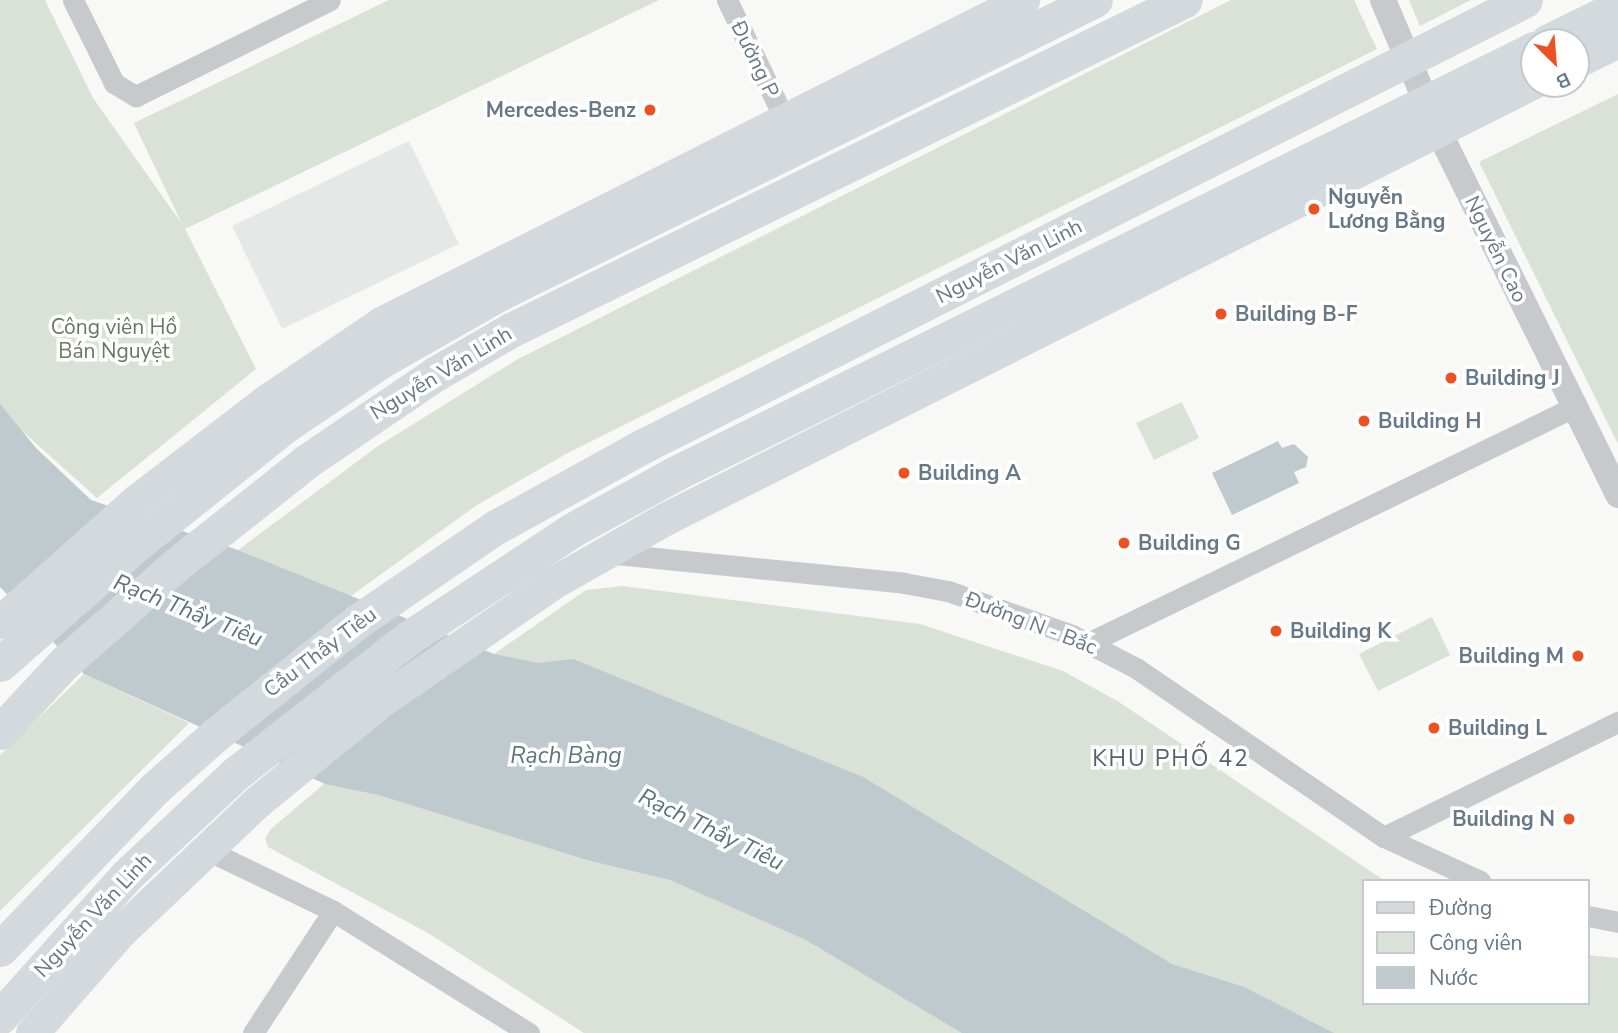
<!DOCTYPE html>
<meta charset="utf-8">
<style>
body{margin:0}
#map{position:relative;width:1618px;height:1033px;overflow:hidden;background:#f8f8f6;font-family:"Nunito Sans",sans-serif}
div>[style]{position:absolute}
.built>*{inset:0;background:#e6e7e7}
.green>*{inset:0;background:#dae1d6}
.water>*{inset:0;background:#becace}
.minor>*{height:21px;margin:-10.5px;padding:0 10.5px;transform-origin:10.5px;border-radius:10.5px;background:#c6cacd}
.tertiary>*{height:26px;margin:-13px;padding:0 13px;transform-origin:13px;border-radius:13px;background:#c6cacd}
.primary>*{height:33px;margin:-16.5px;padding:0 16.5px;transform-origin:16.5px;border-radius:16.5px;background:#d4d9de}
.trunk>*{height:35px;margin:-17.5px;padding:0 17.5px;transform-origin:17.5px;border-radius:17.5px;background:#d4d9de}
.dots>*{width:19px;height:19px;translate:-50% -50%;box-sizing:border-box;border:4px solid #fff;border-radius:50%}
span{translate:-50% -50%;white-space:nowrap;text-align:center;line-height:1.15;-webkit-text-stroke:7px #fff;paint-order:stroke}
.street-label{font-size:21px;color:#667988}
.poi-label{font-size:21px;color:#667988;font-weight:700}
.right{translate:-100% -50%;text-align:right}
.left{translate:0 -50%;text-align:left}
.park-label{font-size:21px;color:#667a61}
.water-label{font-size:23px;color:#5d747c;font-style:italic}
.neighbourhood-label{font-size:23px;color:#54626d;letter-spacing:2px}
.legend{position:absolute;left:1362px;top:879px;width:228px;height:126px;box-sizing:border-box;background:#fff;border:2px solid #c2c9cf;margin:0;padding:9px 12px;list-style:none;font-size:21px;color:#667988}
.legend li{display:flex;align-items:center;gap:14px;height:35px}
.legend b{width:35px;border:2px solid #c2c9cf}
.north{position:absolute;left:1520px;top:28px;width:70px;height:70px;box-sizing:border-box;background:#fff;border:2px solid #c2c9cf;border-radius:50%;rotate:155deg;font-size:19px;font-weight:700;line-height:28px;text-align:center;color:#667988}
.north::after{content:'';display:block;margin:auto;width:24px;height:32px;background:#ed5021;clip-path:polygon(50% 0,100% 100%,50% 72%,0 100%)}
</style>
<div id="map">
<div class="built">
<div style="clip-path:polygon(409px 141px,459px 244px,282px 329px,232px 226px)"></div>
</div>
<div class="green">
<div style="clip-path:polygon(0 0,45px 0,93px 98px,182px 224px,134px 123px,389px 0,659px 0,185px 229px,256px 369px,97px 498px,0 411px)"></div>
<div style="clip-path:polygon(1231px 0,1354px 0,1377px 49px,566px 454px,477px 505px,348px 598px,238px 550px,378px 446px,518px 359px)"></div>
<div style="clip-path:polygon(1409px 0,1471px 0,1420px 26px)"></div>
<div style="clip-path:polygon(1618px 94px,1618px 444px,1479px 162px)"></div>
<div style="clip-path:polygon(1182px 402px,1199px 438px,1154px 460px,1136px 423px)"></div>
<div style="clip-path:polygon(623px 586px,920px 624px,1063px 671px,1119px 702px,1385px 881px,1364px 881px,1364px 1003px,1588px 1003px,1588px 955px,1618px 958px,1618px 1033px,1233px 1033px,494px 654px,586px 590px)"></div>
<div style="clip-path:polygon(1432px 617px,1450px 655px,1378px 691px,1359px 654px)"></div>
<div style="clip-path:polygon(84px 674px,189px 723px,0 911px,0 755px)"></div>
<div style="clip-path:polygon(357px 756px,514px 812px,1040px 1033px,584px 1033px,428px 933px,268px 847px,265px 838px,272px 828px)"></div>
</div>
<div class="water">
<div style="clip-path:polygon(0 404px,36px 448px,91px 500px,238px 550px,494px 654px,538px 663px,573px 659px,863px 777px,1172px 964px,1244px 987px,1334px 1033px,962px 1033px,806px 940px,670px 880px,587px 860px,379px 795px,325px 784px,84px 674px,0 587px)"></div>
<div style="clip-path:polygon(1278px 441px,1282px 448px,1294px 444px,1308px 457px,1306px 467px,1294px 472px,1299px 483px,1232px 515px,1212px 473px)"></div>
</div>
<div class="minor">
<div style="left:73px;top:0;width:93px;rotate:63.7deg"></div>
<div style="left:114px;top:83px;width:26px;rotate:31deg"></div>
<div style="left:136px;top:96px;width:216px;rotate:-26.3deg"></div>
<div style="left:727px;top:0;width:131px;rotate:64.2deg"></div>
<div style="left:606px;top:553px;width:300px;rotate:5.7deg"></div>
<div style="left:904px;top:583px;width:45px;rotate:10.3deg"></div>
<div style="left:948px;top:591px;width:132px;rotate:19.5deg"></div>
<div style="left:1072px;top:635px;width:72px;rotate:27.3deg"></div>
<div style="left:1136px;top:668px;width:300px;rotate:34.3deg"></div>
<div style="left:1384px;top:837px;width:106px;rotate:24.6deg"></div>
<div style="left:1088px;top:643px;width:540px;rotate:-25.9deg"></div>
<div style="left:1384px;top:837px;width:261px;rotate:-26.2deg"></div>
<div style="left:205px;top:849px;width:142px;rotate:25.8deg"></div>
<div style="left:333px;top:911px;width:231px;rotate:31.9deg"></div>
<div style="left:1588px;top:916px;width:31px;rotate:11deg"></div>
<div style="left:253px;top:1033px;width:146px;rotate:-56.7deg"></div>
</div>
<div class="tertiary">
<div style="left:1383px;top:0;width:141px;rotate:67.1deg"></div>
<div style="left:1438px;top:130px;width:407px;rotate:63.7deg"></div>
</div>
<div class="primary">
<div style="left:1576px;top:62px;width:47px;rotate:-26.6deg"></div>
<div style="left:0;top:622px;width:183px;rotate:-41.7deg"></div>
<div style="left:137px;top:500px;width:163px;rotate:-37.5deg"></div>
<div style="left:266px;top:401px;width:139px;rotate:-34.1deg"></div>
<div style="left:381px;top:323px;width:719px;rotate:-26.71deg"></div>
<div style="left:32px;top:1033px;width:134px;rotate:-48.9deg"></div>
<div style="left:120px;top:932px;width:189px;rotate:-43.5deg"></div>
<div style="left:257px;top:802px;width:160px;rotate:-39.2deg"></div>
<div style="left:381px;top:701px;width:206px;rotate:-34.5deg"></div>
<div style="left:551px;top:584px;width:131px;rotate:-29.7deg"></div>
<div style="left:665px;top:519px;width:973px;rotate:-26.7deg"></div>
</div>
<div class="trunk">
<div style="left:1547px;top:42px;width:79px;rotate:-26.2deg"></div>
<div style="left:0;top:664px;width:190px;rotate:-41.2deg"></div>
<div style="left:143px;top:539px;width:183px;rotate:-38.6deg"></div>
<div style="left:286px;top:425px;width:118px;rotate:-34deg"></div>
<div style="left:384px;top:359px;width:133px;rotate:-29.6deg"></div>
<div style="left:500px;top:293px;width:663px;rotate:-26.22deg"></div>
<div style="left:0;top:732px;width:94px;rotate:-47.2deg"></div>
<div style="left:64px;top:663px;width:149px;rotate:-41.2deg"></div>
<div style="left:176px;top:565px;width:167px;rotate:-38.4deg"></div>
<div style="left:307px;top:461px;width:155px;rotate:-34.2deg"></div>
<div style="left:435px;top:374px;width:88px;rotate:-30.1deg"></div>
<div style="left:511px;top:330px;width:750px;rotate:-26.09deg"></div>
<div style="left:0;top:949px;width:222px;rotate:-46.1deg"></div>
<div style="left:154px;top:789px;width:81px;rotate:-41.5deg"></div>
<div style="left:215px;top:735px;width:183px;rotate:-38.6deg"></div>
<div style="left:358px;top:621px;width:167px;rotate:-34.3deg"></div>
<div style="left:496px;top:527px;width:168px;rotate:-28.9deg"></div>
<div style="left:643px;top:446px;width:988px;rotate:-26.82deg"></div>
<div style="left:0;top:1017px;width:189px;rotate:-48.2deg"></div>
<div style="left:126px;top:876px;width:149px;rotate:-43.1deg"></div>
<div style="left:235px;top:774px;width:222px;rotate:-38.1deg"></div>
<div style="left:410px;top:637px;width:194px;rotate:-33.4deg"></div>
<div style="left:572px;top:530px;width:119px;rotate:-28.7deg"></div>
<div style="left:676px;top:473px;width:957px;rotate:-26.3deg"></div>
</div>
<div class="dots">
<div style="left:650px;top:110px;background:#ed5021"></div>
<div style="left:1314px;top:209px;background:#ed5021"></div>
<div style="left:1221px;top:314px;background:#ed5021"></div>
<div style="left:1451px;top:378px;background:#ed5021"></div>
<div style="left:1364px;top:421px;background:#ed5021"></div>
<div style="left:904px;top:473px;background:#ed5021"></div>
<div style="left:1124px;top:543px;background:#ed5021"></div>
<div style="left:1276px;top:631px;background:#ed5021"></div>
<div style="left:1578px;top:656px;background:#ed5021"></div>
<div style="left:1434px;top:728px;background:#ed5021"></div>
<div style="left:1569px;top:819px;background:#ed5021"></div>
</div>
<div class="street-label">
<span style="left:755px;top:59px;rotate:64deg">Đường P</span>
<span style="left:1496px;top:249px;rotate:64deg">Nguyễn Cao</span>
<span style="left:1009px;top:261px;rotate:-27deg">Nguyễn Văn Linh</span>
<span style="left:441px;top:373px;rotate:-31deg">Nguyễn Văn Linh</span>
<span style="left:1031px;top:623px;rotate:21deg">Đường N - Bắc</span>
<span style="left:320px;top:652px;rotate:-37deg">Cầu Thầy Tiêu</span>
<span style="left:93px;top:915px;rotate:-47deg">Nguyễn Văn Linh</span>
</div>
<div class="poi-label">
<span class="right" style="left:636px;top:110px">Mercedes-Benz</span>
<span class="left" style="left:1328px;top:209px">Nguyễn<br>Lương Bằng</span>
<span class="left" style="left:1235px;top:314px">Building B-F</span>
<span class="left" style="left:1465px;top:378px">Building J</span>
<span class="left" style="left:1378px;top:421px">Building H</span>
<span class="left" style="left:918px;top:473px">Building A</span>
<span class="left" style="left:1138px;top:543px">Building G</span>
<span class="left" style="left:1290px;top:631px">Building K</span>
<span class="right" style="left:1564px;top:656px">Building M</span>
<span class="left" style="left:1448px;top:728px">Building L</span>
<span class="right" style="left:1555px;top:819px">Building N</span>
</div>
<div class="park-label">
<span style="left:114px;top:339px">Công viên Hồ<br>Bán Nguyệt</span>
</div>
<div class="water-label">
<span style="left:188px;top:611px;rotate:22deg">Rạch Thầy Tiêu</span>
<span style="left:566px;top:756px">Rạch Bàng</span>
<span style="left:711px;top:830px;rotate:26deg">Rạch Thầy Tiêu</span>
</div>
<div class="neighbourhood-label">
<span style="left:1171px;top:759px">KHU PHỐ 42</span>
</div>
<ul class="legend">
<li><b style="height:9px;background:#d4d9de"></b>Đường</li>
<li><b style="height:19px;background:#dae1d6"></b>Công viên</li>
<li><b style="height:19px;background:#becace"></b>Nước</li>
</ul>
<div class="north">B</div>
</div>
